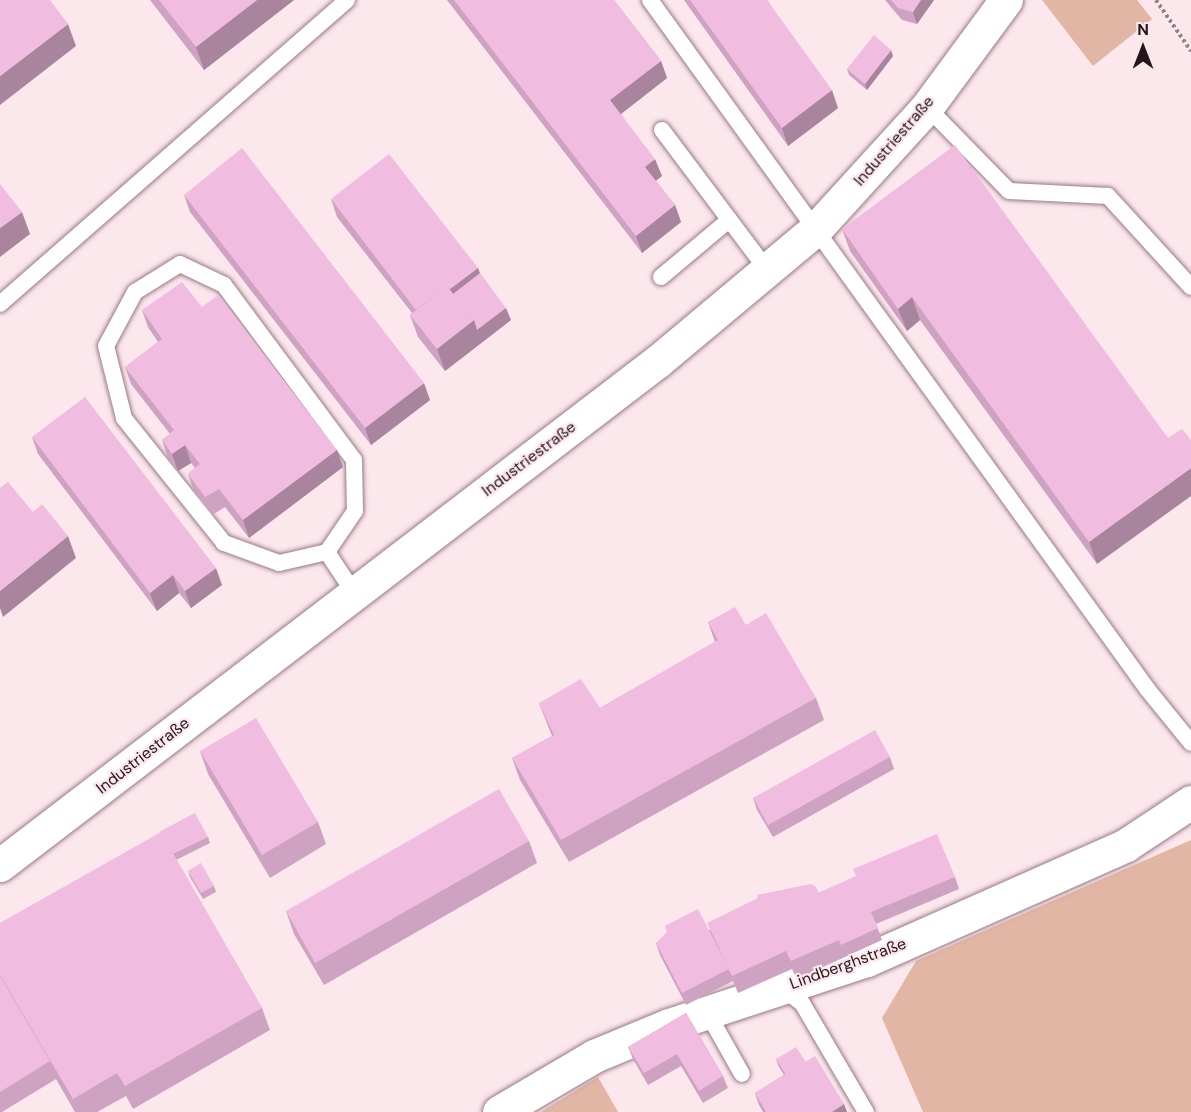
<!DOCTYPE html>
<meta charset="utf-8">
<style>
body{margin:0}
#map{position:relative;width:1191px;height:1112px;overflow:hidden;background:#fce7ed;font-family:"DM Sans",sans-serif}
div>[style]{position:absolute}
.green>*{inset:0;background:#e1b6a5}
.path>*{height:4px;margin-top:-2px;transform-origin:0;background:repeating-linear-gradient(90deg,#918186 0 3px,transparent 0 6px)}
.roads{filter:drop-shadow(0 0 2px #987a83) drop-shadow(0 0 2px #987a83)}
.lane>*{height:16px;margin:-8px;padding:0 8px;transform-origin:8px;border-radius:8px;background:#fff}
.street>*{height:33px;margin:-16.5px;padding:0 16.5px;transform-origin:16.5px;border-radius:16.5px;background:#fff}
.wall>*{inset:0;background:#cea2c1}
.shaded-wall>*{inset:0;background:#a8849d}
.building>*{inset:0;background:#f0bce0}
span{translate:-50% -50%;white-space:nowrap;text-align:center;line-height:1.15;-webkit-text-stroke:4.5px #fce7ed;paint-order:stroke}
.street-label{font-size:16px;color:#22171a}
.north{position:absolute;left:1113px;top:18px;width:60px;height:60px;-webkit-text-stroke:4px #fce7ed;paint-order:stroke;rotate:0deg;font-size:16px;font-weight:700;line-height:24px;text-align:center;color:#22171a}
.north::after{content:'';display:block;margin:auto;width:21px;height:27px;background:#22171a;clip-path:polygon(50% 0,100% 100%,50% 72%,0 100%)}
</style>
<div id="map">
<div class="green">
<div style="clip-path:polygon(1042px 0,1137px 0,1152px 19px,1093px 66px)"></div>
<div style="clip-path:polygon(1191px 840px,1191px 1112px,923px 1112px,882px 1018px,916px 961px)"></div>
<div style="clip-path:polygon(598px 1077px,618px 1112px,541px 1112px)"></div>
</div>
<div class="path">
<div style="left:1156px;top:0;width:62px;rotate:55.5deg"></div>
</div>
<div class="roads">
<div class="lane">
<div style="left:650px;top:0;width:851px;rotate:54.18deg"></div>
<div style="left:1148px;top:690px;width:68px;rotate:50.9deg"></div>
<div style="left:927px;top:107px;width:117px;rotate:45.7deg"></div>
<div style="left:1009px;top:191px;width:99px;rotate:2.9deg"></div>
<div style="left:1108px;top:196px;width:123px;rotate:47.6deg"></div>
<div style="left:662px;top:130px;width:175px;rotate:53.1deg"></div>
<div style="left:661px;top:277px;width:89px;rotate:-40deg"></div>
<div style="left:0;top:304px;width:461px;rotate:-41.2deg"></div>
<div style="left:327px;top:552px;width:49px;rotate:167.1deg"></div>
<div style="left:279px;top:563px;width:59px;rotate:-160deg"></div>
<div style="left:224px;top:543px;width:160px;rotate:-128.7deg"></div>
<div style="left:124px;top:418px;width:74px;rotate:-104deg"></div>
<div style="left:106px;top:346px;width:61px;rotate:-61.8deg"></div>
<div style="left:135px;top:292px;width:53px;rotate:-31.9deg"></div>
<div style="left:180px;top:264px;width:49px;rotate:25.5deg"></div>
<div style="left:224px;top:285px;width:218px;rotate:53.4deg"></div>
<div style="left:354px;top:460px;width:51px;rotate:88.9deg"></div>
<div style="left:355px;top:511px;width:50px;rotate:124.3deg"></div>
<div style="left:327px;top:552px;width:49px;rotate:56.6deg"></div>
<div style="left:782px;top:988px;width:25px;rotate:37deg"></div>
<div style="left:802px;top:1003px;width:126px;rotate:59.6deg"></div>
<div style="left:707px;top:1012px;width:71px;rotate:60.6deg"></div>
</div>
<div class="street">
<div style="left:0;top:865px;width:829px;rotate:-37.45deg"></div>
<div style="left:658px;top:361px;width:206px;rotate:-39.9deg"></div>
<div style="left:816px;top:229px;width:165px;rotate:-47.7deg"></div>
<div style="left:927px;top:107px;width:133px;rotate:-53.6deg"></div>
<div style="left:499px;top:1112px;width:110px;rotate:-30.5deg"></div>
<div style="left:594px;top:1056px;width:81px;rotate:-22.5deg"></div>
<div style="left:669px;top:1025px;width:208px;rotate:-18.2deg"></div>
<div style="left:867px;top:960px;width:283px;rotate:-23.9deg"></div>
<div style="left:1126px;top:845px;width:78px;rotate:-33.5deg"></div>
</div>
</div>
<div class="wall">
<div style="clip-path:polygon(150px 0,294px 0,204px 70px)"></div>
<div style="clip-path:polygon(447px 0,614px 0,661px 61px,667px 78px,621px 114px,662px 176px,656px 181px,675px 205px,681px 222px,642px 253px)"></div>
<div style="clip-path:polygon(684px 0,767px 0,838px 108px,788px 146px)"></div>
<div style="clip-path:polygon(885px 0,934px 0,917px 24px,902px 20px)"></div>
<div style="clip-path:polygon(893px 56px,867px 90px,849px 75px,847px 69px)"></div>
<div style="clip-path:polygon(184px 195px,430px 400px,371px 445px,190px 212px)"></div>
<div style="clip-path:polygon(331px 199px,478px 268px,480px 273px,511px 320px,445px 371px,418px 337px,410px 315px,412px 313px,337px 217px)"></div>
<div style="clip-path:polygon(842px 229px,1168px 438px,1097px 564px,920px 320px,907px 331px,850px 251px)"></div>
<div style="clip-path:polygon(202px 307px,337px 450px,343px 467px,249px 538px,225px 507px,212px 515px,194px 492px,188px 474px,195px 468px,191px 463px,178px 471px,168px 458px,162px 440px,170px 434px,131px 384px,125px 367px,158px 342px,148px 327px,142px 310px)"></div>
<div style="clip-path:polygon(32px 437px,222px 585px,191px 608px,179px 593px,157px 611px,38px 454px)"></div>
<div style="clip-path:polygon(708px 622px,746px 625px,816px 698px,824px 720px,569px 862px,520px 780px,512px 758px,552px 736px,539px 703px,600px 708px,715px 642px)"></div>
<div style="clip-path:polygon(200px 751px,318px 822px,326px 844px,270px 878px,208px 774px)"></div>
<div style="clip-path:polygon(890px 757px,894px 769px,773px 837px,757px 810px,753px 798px)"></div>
<div style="clip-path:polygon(208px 837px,210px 843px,176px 860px,262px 1008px,270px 1030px,133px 1109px,126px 1096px,97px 1112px,75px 1112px,56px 1079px,2px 1112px,0 1112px,0 923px)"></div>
<div style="clip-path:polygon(529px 841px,537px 863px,324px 985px,294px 934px,286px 911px)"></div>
<div style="clip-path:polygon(188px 871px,214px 886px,216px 892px,203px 899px,190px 877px)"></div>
<div style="clip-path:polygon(955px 877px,959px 889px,876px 924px,882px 940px,797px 979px,792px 969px,738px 993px,733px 981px,686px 1005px,660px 955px,656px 943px,709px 930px,818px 893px)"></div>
<div style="clip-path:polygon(686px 1013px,723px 1076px,728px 1088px,703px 1103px,681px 1066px,648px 1085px,633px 1059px,628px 1047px)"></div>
<div style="clip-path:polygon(776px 1059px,806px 1062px,844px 1104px,847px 1112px,763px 1112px,759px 1105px,755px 1093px,784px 1075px,778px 1065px)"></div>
</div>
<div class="shaded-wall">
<div style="clip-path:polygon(257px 0,294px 0,204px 70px,196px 47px)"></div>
<div style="clip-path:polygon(921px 0,934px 0,917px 24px,913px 12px)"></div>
<div style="clip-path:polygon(68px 24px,76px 46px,0 105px,0 76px)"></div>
<div style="clip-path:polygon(891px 50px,893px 56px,867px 90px,865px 84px)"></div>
<div style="clip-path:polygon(661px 61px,667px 78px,617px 117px,610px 100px)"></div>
<div style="clip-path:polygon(832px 90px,838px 108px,788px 146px,782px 128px)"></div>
<div style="clip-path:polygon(655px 159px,662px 176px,651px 184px,645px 167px)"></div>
<div style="clip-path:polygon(675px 205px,681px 222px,642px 253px,636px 236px)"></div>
<div style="clip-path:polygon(22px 212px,30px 234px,0 257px,0 228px)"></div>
<div style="clip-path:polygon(478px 268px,484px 285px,419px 313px)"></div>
<div style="clip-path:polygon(912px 297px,920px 320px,907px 331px,898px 309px)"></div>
<div style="clip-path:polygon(506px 308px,511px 320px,445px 371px,437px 349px,474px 320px)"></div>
<div style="clip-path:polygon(424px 383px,430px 400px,371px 445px,365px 428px)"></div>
<div style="clip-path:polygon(185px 445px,191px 463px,178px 471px,172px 454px)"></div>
<div style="clip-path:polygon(337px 450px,343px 467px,249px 538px,243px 520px)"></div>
<div style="clip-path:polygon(1191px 468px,1191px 496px,1097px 564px,1089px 542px)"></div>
<div style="clip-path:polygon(68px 536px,76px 558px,3px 617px,0 608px,0 591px)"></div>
<div style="clip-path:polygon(216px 568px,222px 585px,191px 608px,185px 591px)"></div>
<div style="clip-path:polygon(173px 575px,179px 593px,157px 611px,150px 593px)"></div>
<div style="clip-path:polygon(844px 1104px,847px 1112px,832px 1112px)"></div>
</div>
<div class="building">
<div style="clip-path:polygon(0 0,50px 0,68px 24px,0 76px)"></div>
<div style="clip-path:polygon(159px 0,257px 0,196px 47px)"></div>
<div style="clip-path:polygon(454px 0,614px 0,661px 61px,610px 100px,655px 159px,645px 167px,675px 205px,636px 236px)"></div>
<div style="clip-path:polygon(690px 0,767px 0,832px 90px,782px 128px)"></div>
<div style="clip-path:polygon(891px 0,921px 0,913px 12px,898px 8px)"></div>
<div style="clip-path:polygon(874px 35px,891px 50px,865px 84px,847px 69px)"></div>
<div style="clip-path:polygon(955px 145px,1168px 438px,1182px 429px,1191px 440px,1191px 468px,1089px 542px,912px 297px,898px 309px,842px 229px)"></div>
<div style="clip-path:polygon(242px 148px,424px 383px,365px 428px,184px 195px)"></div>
<div style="clip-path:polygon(389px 154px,478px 268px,450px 289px,447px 286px,416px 310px,331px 199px)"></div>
<div style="clip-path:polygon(0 184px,22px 212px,0 228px)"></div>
<div style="clip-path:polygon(480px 273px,506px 308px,477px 330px,474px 320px,453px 294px)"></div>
<div style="clip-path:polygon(182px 282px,202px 307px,218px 295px,337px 450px,243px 520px,219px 489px,205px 497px,188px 474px,200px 464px,185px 445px,172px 454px,162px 440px,174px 430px,125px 367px,162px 339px,142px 310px)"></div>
<div style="clip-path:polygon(447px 286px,474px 320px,437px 349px,410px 315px)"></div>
<div style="clip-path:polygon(85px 397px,216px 568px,185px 591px,173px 575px,150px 593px,32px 437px)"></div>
<div style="clip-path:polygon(8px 482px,33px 512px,42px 504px,68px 536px,0 591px,0 488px)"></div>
<div style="clip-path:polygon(735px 607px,746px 625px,766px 613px,816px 698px,561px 840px,512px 758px,554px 735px,539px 703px,581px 679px,600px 708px,718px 640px,708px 622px)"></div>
<div style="clip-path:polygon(256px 718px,318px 822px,262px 855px,200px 751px)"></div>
<div style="clip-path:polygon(875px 730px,890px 757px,768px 825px,753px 798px)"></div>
<div style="clip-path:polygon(499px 789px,529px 841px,315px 963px,286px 911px)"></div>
<div style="clip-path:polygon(195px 813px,208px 837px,173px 854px,161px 832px,159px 833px,159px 832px)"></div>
<div style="clip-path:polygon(161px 832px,262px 1008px,125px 1086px,117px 1073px,73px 1099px,0 975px,0 923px)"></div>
<div style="clip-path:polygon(937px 834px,955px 877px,871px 912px,878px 928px,841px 945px,818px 893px,856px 876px,853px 869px)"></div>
<div style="clip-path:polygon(201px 863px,214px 886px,201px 893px,188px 871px)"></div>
<div style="clip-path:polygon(811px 884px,816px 887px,839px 940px,791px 961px,786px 951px,732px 976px,707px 923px,758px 898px,757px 895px)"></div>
<div style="clip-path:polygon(698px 909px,729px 969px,682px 993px,656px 943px,667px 932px,665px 926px)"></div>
<div style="clip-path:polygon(0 976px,50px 1061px,0 1092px)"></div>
<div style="clip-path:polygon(686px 1013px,723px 1076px,699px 1091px,677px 1054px,644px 1073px,628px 1047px)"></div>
<div style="clip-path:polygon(796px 1047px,806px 1062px,786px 1075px,776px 1059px)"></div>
<div style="clip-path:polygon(815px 1056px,844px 1104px,832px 1112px,766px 1112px,755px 1093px)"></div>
</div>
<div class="street-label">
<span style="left:894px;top:141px;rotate:-49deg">Industriestraße</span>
<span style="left:529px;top:459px;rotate:-37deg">Industriestraße</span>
<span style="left:143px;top:756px;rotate:-38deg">Industriestraße</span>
<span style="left:848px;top:964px;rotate:-20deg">Lindberghstraße</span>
</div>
<div class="north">N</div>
</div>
